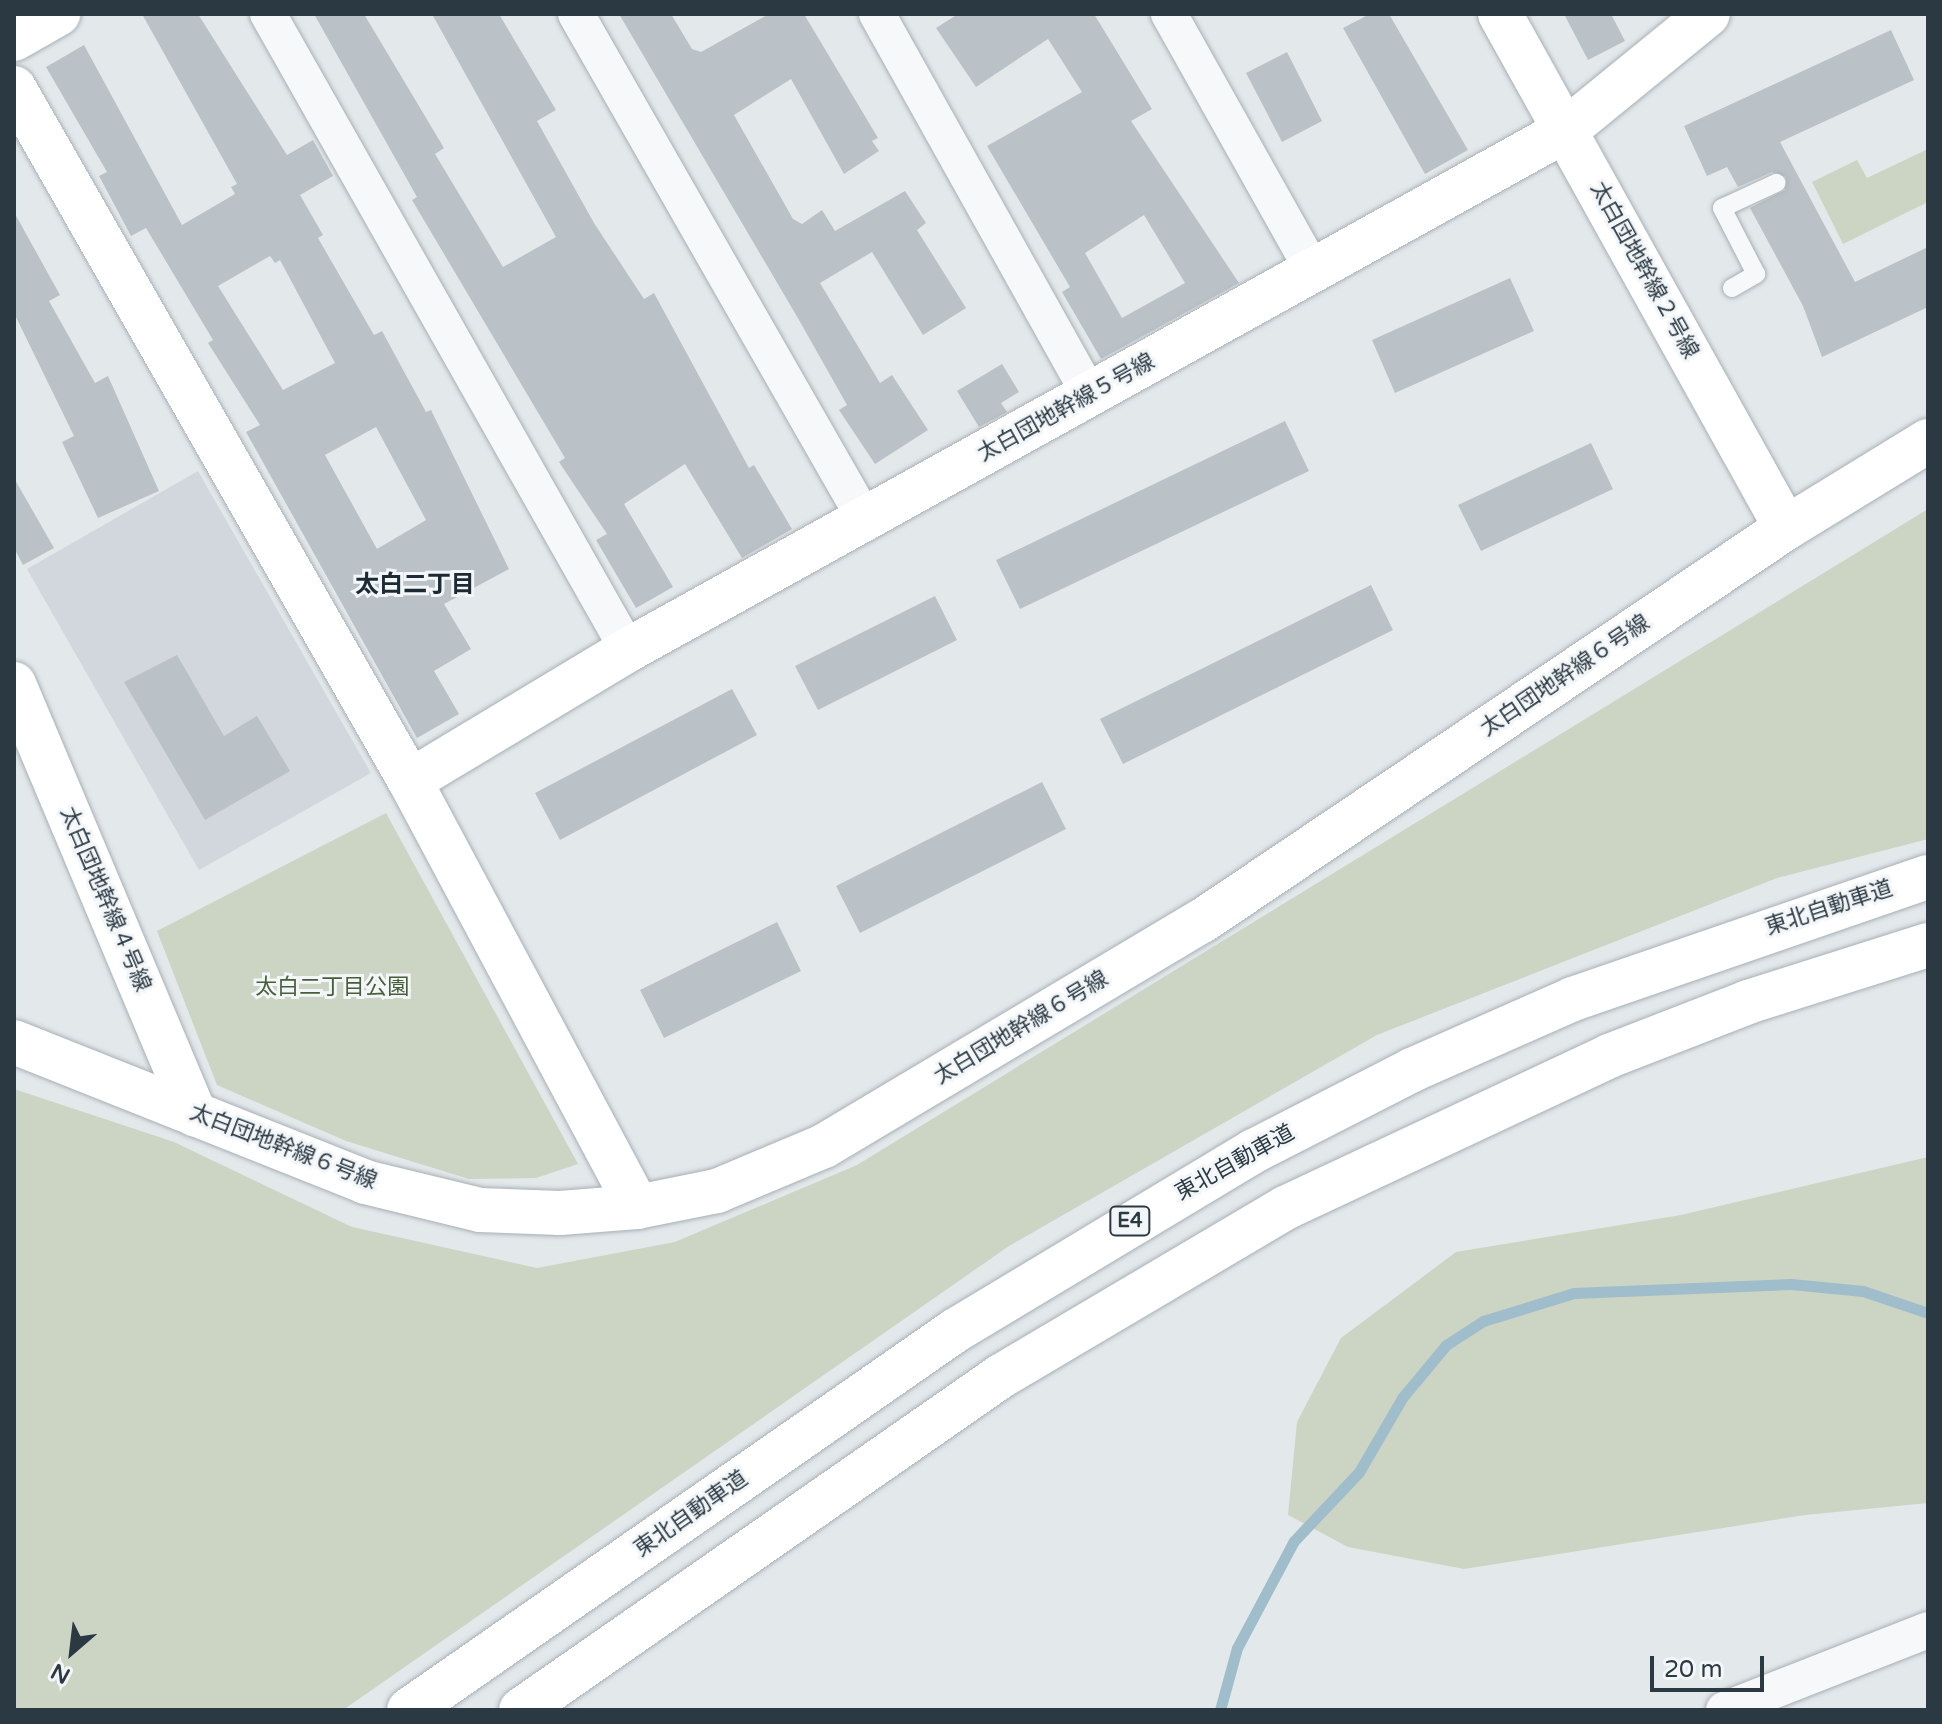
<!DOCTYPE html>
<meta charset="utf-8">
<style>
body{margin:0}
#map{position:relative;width:1942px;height:1724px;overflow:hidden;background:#e3e8eb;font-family:"Varela Round","Noto Sans JP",sans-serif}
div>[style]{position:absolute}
.built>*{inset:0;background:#d1d7dd}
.green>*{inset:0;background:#ccd4c4}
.stream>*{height:11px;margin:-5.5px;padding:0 5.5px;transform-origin:5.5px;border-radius:5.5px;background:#9fbdca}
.building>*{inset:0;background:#bac2c8}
.roads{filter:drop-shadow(0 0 2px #a8b0b5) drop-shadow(0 0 2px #a8b0b5)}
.lane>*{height:18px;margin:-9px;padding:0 9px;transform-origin:9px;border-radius:9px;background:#f6f8f9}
.street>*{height:36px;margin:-18px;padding:0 18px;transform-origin:18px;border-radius:18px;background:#f6f8f9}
.secondary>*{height:44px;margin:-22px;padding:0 22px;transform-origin:22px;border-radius:22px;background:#fff}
.highway>*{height:44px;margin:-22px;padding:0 22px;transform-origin:22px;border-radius:22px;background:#fff}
span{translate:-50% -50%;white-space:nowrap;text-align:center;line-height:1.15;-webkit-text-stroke:6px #f3f6f8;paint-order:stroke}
.shield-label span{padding:2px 6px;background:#f3f6f8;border:2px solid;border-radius:6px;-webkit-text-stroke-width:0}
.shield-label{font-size:20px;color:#2b3943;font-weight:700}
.street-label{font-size:22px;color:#2b3943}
.park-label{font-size:22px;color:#485e38}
.neighbourhood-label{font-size:24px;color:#1d2a34;font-weight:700}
.frame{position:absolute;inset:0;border:16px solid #2b3943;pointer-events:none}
.north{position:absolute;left:32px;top:1612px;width:80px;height:80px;-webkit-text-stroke:6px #f3f6f8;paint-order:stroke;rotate:208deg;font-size:22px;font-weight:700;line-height:32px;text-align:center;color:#2b3943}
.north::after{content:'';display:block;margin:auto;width:28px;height:36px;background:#2b3943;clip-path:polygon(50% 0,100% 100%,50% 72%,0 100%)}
.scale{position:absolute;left:1650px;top:1656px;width:114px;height:36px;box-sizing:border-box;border:4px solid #2b3943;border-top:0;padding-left:10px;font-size:24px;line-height:28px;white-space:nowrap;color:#2b3943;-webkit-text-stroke:6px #f3f6f8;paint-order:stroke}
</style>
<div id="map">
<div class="built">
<div style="clip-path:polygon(198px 471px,371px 773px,199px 870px,27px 569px)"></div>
</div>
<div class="green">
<div style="clip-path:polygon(1928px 149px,1928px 202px,1843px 244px,1812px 182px,1857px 160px,1867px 178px)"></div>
<div style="clip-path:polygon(1928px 509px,1928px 839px,1777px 878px,1377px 1035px,1009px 1246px,343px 1710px,14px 1710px,14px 1089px,174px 1142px,352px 1227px,537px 1268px,675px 1242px,857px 1165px)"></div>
<div style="clip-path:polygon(386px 813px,578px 1164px,536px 1178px,469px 1179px,346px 1141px,217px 1085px,157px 931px)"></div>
<div style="clip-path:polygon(1928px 1157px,1928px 1503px,1805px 1515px,1464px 1569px,1348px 1547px,1288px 1515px,1297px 1422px,1341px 1338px,1456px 1252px,1681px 1215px)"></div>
</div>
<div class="stream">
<div style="left:1220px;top:1710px;width:64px;rotate:-74.7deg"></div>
<div style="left:1237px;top:1648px;width:121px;rotate:-62deg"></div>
<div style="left:1294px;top:1541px;width:95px;rotate:-46.7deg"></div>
<div style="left:1359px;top:1472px;width:86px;rotate:-59.8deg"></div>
<div style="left:1402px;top:1398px;width:69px;rotate:-50.3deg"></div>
<div style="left:1446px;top:1345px;width:44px;rotate:-33deg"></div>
<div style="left:1483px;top:1321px;width:95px;rotate:-17.1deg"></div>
<div style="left:1574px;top:1293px;width:217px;rotate:-2.4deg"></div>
<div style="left:1791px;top:1284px;width:72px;rotate:5.6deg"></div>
<div style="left:1863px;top:1291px;width:69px;rotate:18.7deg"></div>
</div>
<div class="building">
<div style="clip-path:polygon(evenodd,142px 14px,198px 14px,287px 155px,313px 140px,333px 176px,300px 195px,323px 235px,318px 238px,374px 335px,382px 331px,426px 412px,431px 410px,509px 569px,444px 604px,471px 649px,434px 671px,459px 714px,417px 738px,246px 432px,260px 425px,208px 343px,213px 340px,146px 228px,131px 236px,99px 176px,107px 172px,46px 67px,84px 45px,182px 225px,235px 194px,231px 187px,237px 184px,142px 14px,270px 256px,275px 263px,280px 260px,335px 363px,283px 390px,218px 286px,270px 256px,142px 14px,376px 427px,426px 520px,377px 549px,325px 455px,376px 427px)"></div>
<div style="clip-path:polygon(314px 14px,364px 14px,444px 148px,435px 154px,503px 267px,556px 237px,432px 14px,499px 14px,556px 110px,537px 121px,594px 223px,644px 299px,654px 293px,749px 468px,754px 465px,792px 529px,742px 558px,685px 464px,624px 504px,673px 587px,636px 608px,596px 540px,607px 534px,559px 462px,565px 458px,412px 200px,417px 197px)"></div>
<div style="clip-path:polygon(619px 14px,671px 14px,692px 49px,701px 52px,769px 14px,804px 14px,878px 138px,872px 141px,879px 151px,844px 174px,791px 79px,734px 115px,793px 219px,802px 224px,822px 210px,835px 231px,905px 191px,926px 223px,917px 230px,966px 308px,923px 335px,872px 252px,820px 283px,880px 383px,892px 375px,928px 430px,875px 464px,839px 410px,847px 405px,799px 320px)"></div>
<div style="clip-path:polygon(evenodd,958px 14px,1094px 14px,1152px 109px,1131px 121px,1239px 283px,1101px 359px,1062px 292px,1070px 287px,987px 146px,1082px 92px,1048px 39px,976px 87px,936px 28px,958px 14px,1144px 215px,1185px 283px,1122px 318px,1085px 253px,1144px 215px)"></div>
<div style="clip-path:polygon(1370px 14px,1389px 14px,1468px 150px,1425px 174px,1343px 28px)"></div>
<div style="clip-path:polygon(1564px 14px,1611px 14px,1625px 41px,1588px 60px)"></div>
<div style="clip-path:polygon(1891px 30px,1914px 80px,1780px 142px,1855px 282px,1928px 247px,1928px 307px,1822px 357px,1803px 306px,1750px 208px,1785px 190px,1786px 177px,1772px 172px,1738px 187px,1727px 167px,1707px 176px,1684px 126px)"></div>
<div style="clip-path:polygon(1287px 52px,1322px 121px,1282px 142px,1246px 73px)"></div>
<div style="clip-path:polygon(14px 212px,60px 295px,49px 301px,95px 383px,108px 376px,159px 491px,98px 518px,62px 442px,74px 436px,14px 313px)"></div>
<div style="clip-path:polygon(1510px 278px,1534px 331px,1395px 393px,1372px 340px)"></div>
<div style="clip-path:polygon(1002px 364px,1019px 392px,1001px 403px,1007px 412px,979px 427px,957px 391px)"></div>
<div style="clip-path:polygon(1285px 421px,1309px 471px,1020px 609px,996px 560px)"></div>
<div style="clip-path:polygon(1591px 443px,1613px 489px,1481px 551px,1458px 505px)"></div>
<div style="clip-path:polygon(14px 478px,54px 548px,23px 565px,14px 548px)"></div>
<div style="clip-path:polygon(1371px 585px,1393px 630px,1123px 764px,1100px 719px)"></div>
<div style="clip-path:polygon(935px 596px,957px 640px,818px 710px,795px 666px)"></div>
<div style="clip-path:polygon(177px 655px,224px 736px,257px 716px,290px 771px,205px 820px,124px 682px)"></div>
<div style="clip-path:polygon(732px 689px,757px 735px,560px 840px,535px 793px)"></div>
<div style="clip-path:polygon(1042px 782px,1066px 829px,860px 933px,836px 886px)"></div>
<div style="clip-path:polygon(777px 922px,801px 971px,664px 1038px,640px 990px)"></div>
</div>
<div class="roads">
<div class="lane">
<div style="left:1732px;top:288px;width:28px;rotate:-30deg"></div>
<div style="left:1756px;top:274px;width:74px;rotate:-117.3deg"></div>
<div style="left:1722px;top:208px;width:60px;rotate:-24.8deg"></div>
</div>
<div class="street">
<div style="left:268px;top:14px;width:731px;rotate:60.49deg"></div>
<div style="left:576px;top:14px;width:584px;rotate:60.23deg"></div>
<div style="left:877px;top:14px;width:435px;rotate:60.8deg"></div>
<div style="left:1169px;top:14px;width:295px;rotate:60.7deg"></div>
<div style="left:1724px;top:1710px;width:219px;rotate:-21.4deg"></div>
</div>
<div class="secondary">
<div style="left:1500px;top:14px;width:588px;rotate:60.91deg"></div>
<div style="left:14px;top:39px;width:51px;rotate:-29.6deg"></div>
<div style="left:14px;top:88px;width:798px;rotate:60.26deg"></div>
<div style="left:410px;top:781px;width:483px;rotate:61.9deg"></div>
<div style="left:14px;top:684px;width:467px;rotate:67.2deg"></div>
<div style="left:410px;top:781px;width:254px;rotate:-31deg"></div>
<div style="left:628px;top:650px;width:1072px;rotate:-29deg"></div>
<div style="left:1566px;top:130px;width:183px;rotate:-39.2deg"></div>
<div style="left:14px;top:1042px;width:378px;rotate:21.7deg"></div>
<div style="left:365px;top:1182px;width:118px;rotate:13.7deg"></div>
<div style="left:480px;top:1210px;width:80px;rotate:2.1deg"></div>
<div style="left:560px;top:1213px;width:77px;rotate:-4.5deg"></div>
<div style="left:637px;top:1207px;width:82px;rotate:-11.3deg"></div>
<div style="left:717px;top:1191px;width:116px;rotate:-22.8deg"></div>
<div style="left:824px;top:1146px;width:440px;rotate:-30.8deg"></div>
<div style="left:1202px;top:921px;width:704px;rotate:-33.94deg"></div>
<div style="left:1786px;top:528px;width:167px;rotate:-31.5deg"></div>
</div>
<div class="highway">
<div style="left:409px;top:1710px;width:666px;rotate:-34.79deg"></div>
<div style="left:956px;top:1330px;width:348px;rotate:-31deg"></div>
<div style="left:1254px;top:1151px;width:178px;rotate:-27.1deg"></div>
<div style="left:1412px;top:1070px;width:176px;rotate:-23.8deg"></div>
<div style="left:1573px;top:999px;width:375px;rotate:-19deg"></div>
<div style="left:521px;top:1710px;width:585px;rotate:-34.83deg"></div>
<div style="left:1001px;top:1376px;width:330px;rotate:-30.6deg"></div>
<div style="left:1285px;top:1208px;width:358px;rotate:-25.1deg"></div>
<div style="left:1609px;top:1056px;width:149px;rotate:-21.2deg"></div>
<div style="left:1748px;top:1002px;width:189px;rotate:-17.6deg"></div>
</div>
</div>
<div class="shield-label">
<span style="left:1130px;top:1221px">E4</span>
</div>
<div class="street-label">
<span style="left:1644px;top:270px;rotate:61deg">太白団地幹線２号線</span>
<span style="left:1066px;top:408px;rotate:-29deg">太白団地幹線５号線</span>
<span style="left:1565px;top:676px;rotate:-34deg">太白団地幹線６号線</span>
<span style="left:105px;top:899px;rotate:67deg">太白団地幹線４号線</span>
<span style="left:1829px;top:908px;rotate:-18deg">東北自動車道</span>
<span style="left:1021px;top:1028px;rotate:-31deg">太白団地幹線６号線</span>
<span style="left:283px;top:1147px;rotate:21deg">太白団地幹線６号線</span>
<span style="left:1235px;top:1163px;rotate:-29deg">東北自動車道</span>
<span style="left:691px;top:1514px;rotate:-35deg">東北自動車道</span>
</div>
<div class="park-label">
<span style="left:332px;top:988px">太白二丁目公園</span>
</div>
<div class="neighbourhood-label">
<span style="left:415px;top:585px">太白二丁目</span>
</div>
<div class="frame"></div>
<div class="north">N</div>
<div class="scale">20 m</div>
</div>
